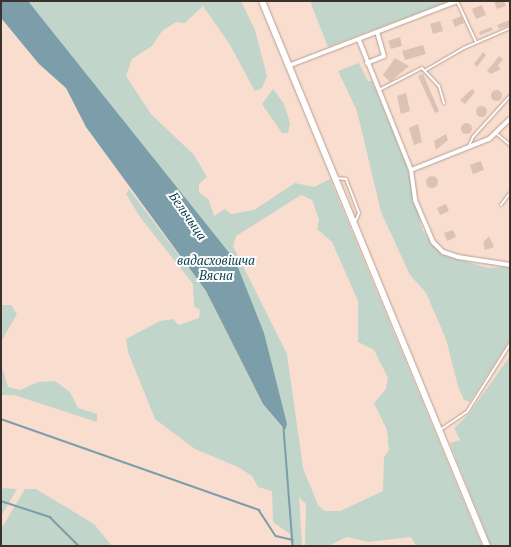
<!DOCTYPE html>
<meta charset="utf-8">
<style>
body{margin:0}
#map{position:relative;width:511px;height:547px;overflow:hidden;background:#f9ded0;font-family:"PT Serif",serif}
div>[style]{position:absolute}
.green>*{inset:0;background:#c2d5ca}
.water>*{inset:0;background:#7b9eaa}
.stream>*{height:1.5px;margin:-0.75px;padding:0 0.75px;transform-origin:0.75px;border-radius:0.75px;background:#7b9eaa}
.building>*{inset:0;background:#dbc2b3}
.round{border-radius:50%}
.roads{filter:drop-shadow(0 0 1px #b89f91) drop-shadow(0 0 1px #b89f91)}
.lane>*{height:2px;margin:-1px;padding:0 1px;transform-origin:1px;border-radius:1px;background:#fff}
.street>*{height:4px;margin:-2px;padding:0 2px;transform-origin:2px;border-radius:2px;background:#fff}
.primary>*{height:6px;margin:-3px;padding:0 3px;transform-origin:3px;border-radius:3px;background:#fff}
span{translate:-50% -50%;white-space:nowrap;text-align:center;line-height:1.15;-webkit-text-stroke:4px #fff;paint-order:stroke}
.water-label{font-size:13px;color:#043b49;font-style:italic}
.frame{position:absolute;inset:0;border:2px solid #3c322c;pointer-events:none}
</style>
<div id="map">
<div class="green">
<div style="clip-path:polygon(evenodd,28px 1px,241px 1px,255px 30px,267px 76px,262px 88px,255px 91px,230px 45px,203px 6px,185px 23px,176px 22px,162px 31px,152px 46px,132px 59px,126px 76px,151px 114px,194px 155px,207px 177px,199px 184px,199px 192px,209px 200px,214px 216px,225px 209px,231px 214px,254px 210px,295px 183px,314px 187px,330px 179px,482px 546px,416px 546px,411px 537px,368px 542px,347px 537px,328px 546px,305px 546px,306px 504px,299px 497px,302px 546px,291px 546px,290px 534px,273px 522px,272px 491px,258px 487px,252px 476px,238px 467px,195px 449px,155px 419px,128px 352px,126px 339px,160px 321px,173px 319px,179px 325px,199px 318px,200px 310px,194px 306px,193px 284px,140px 217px,126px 194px,129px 189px,206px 291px,263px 404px,284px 430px,287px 424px,235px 260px,28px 1px,301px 195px,312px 200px,319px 219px,317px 229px,332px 242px,358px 301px,358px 342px,374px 350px,388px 378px,386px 389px,374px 403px,387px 430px,389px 450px,384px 457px,383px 491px,340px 511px,325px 511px,318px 505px,303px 468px,287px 354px,233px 246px,236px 236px,301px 195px)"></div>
<div style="clip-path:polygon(310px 1px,450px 1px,328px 47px)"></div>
<div style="clip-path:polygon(359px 63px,368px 81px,372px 81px,409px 171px,422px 229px,431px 243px,443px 255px,488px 268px,510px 267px,510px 340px,470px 402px,464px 400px,458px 386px,446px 339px,426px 293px,410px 275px,381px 212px,357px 111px,338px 71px)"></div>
<div style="clip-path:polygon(273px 89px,284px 104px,290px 123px,288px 133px,282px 133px,262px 104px)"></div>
<div style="clip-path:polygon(1px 305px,11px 305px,17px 314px,1px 342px)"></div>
<div style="clip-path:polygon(510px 356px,510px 546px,491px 546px,450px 443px,460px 440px,454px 428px,469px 414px)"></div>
<div style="clip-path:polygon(1px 364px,8px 387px,20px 390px,38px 382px,55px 381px,70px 392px,78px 408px,97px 414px,97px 422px,14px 395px,1px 395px)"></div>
<div style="clip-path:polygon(1px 488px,17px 489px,1px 516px)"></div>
<div style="clip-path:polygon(25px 489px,36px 489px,94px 524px,112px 546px,1px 546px,1px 529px)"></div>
</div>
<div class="water">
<div style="clip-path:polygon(1px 1px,28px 1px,235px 260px,264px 333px,287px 424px,285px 430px,263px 404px,206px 291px,86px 127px,66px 88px,39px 64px,1px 18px)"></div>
</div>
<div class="stream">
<div style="left:1px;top:419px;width:274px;rotate:19.4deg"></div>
<div style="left:259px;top:510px;width:31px;rotate:57deg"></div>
<div style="left:276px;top:536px;width:17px;rotate:13deg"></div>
<div style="left:284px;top:428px;width:118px;rotate:85.6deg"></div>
<div style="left:1px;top:501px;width:52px;rotate:18.1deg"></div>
<div style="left:50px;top:517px;width:41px;rotate:45deg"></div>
</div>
<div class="building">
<div style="clip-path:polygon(494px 1px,504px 1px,506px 6px,497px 9px)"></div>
<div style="clip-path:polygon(482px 5px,486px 15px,476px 19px,472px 9px)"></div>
<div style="clip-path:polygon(461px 16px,464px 23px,455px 27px,452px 20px)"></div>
<div style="clip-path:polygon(510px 20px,510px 25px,499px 29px,497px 25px)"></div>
<div style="clip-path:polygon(440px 21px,443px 31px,433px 34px,430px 24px)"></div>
<div style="clip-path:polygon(491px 27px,493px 30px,480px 35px,479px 32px)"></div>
<div style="clip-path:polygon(400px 37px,402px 46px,391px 49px,388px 41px)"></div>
<div style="clip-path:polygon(423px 45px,426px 54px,405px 60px,402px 51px)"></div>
<div style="clip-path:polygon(483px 52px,486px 55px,477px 67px,474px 64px)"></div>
<div style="clip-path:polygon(499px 56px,503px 59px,498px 66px,501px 69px,491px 74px,487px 71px)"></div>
<div style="clip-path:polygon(395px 58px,409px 66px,390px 82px,383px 75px)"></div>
<div style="clip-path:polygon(423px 74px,439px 111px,435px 113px,418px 76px)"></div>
<div style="clip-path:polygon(472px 89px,475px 92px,465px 104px,460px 100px)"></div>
<div class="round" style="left:490.5px;top:89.5px;width:11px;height:11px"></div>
<div style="clip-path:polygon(406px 93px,410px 111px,401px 114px,397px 96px)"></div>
<div class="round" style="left:475.5px;top:105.5px;width:11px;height:11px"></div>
<div class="round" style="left:460.5px;top:122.5px;width:11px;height:11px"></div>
<div style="clip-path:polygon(418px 124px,422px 142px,414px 145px,409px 128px)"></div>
<div style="clip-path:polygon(446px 134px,448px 140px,436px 150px,434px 141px)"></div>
<div style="clip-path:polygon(481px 161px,484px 170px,473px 174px,470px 165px)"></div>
<div class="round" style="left:426px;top:176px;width:12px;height:12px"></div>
<div style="clip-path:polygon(446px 204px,449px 211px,440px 215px,437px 208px)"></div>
<div style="clip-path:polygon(453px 230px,456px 237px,447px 241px,444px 233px)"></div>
<div style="clip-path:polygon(489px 236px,494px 247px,485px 250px,483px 243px)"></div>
</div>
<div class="roads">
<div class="lane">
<div style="left:457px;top:1px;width:45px;rotate:65.1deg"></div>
<div style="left:426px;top:70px;width:44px;rotate:-30.1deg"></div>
<div style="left:464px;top:48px;width:50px;rotate:-23.5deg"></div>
<div style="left:379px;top:90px;width:48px;rotate:-27.1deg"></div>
<div style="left:422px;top:68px;width:25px;rotate:47deg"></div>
<div style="left:439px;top:86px;width:18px;rotate:74deg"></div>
<div style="left:497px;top:134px;width:17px;rotate:40deg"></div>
<div style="left:469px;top:146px;width:10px;rotate:-66deg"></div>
<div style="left:473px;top:137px;width:55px;rotate:-47.9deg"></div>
<div style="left:336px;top:178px;width:10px;rotate:6deg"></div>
<div style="left:346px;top:179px;width:36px;rotate:69deg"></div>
<div style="left:359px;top:213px;width:10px;rotate:114deg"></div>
<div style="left:501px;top:205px;width:15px;rotate:-53deg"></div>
<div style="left:440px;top:430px;width:32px;rotate:-34deg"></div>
<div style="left:467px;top:412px;width:80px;rotate:-57.7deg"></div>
</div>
<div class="street">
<div style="left:359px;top:40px;width:140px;rotate:68.2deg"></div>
<div style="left:411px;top:170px;width:30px;rotate:82deg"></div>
<div style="left:415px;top:200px;width:46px;rotate:66.8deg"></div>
<div style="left:433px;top:242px;width:14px;rotate:45deg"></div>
<div style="left:443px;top:252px;width:16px;rotate:18deg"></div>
<div style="left:458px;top:257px;width:53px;rotate:8.7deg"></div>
<div style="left:367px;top:63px;width:18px;rotate:-22deg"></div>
<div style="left:384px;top:56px;width:25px;rotate:-106deg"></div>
<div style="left:288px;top:66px;width:181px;rotate:-21deg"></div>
<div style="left:411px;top:170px;width:84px;rotate:-21.7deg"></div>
<div style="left:489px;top:139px;width:29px;rotate:-44deg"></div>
</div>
<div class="primary">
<div style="left:262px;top:1px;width:590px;rotate:67.57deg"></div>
</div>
</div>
<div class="water-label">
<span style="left:188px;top:216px;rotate:55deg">Бельчыца</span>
<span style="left:216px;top:268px">вадасховішча<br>Вясна</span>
</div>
<div class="frame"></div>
</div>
